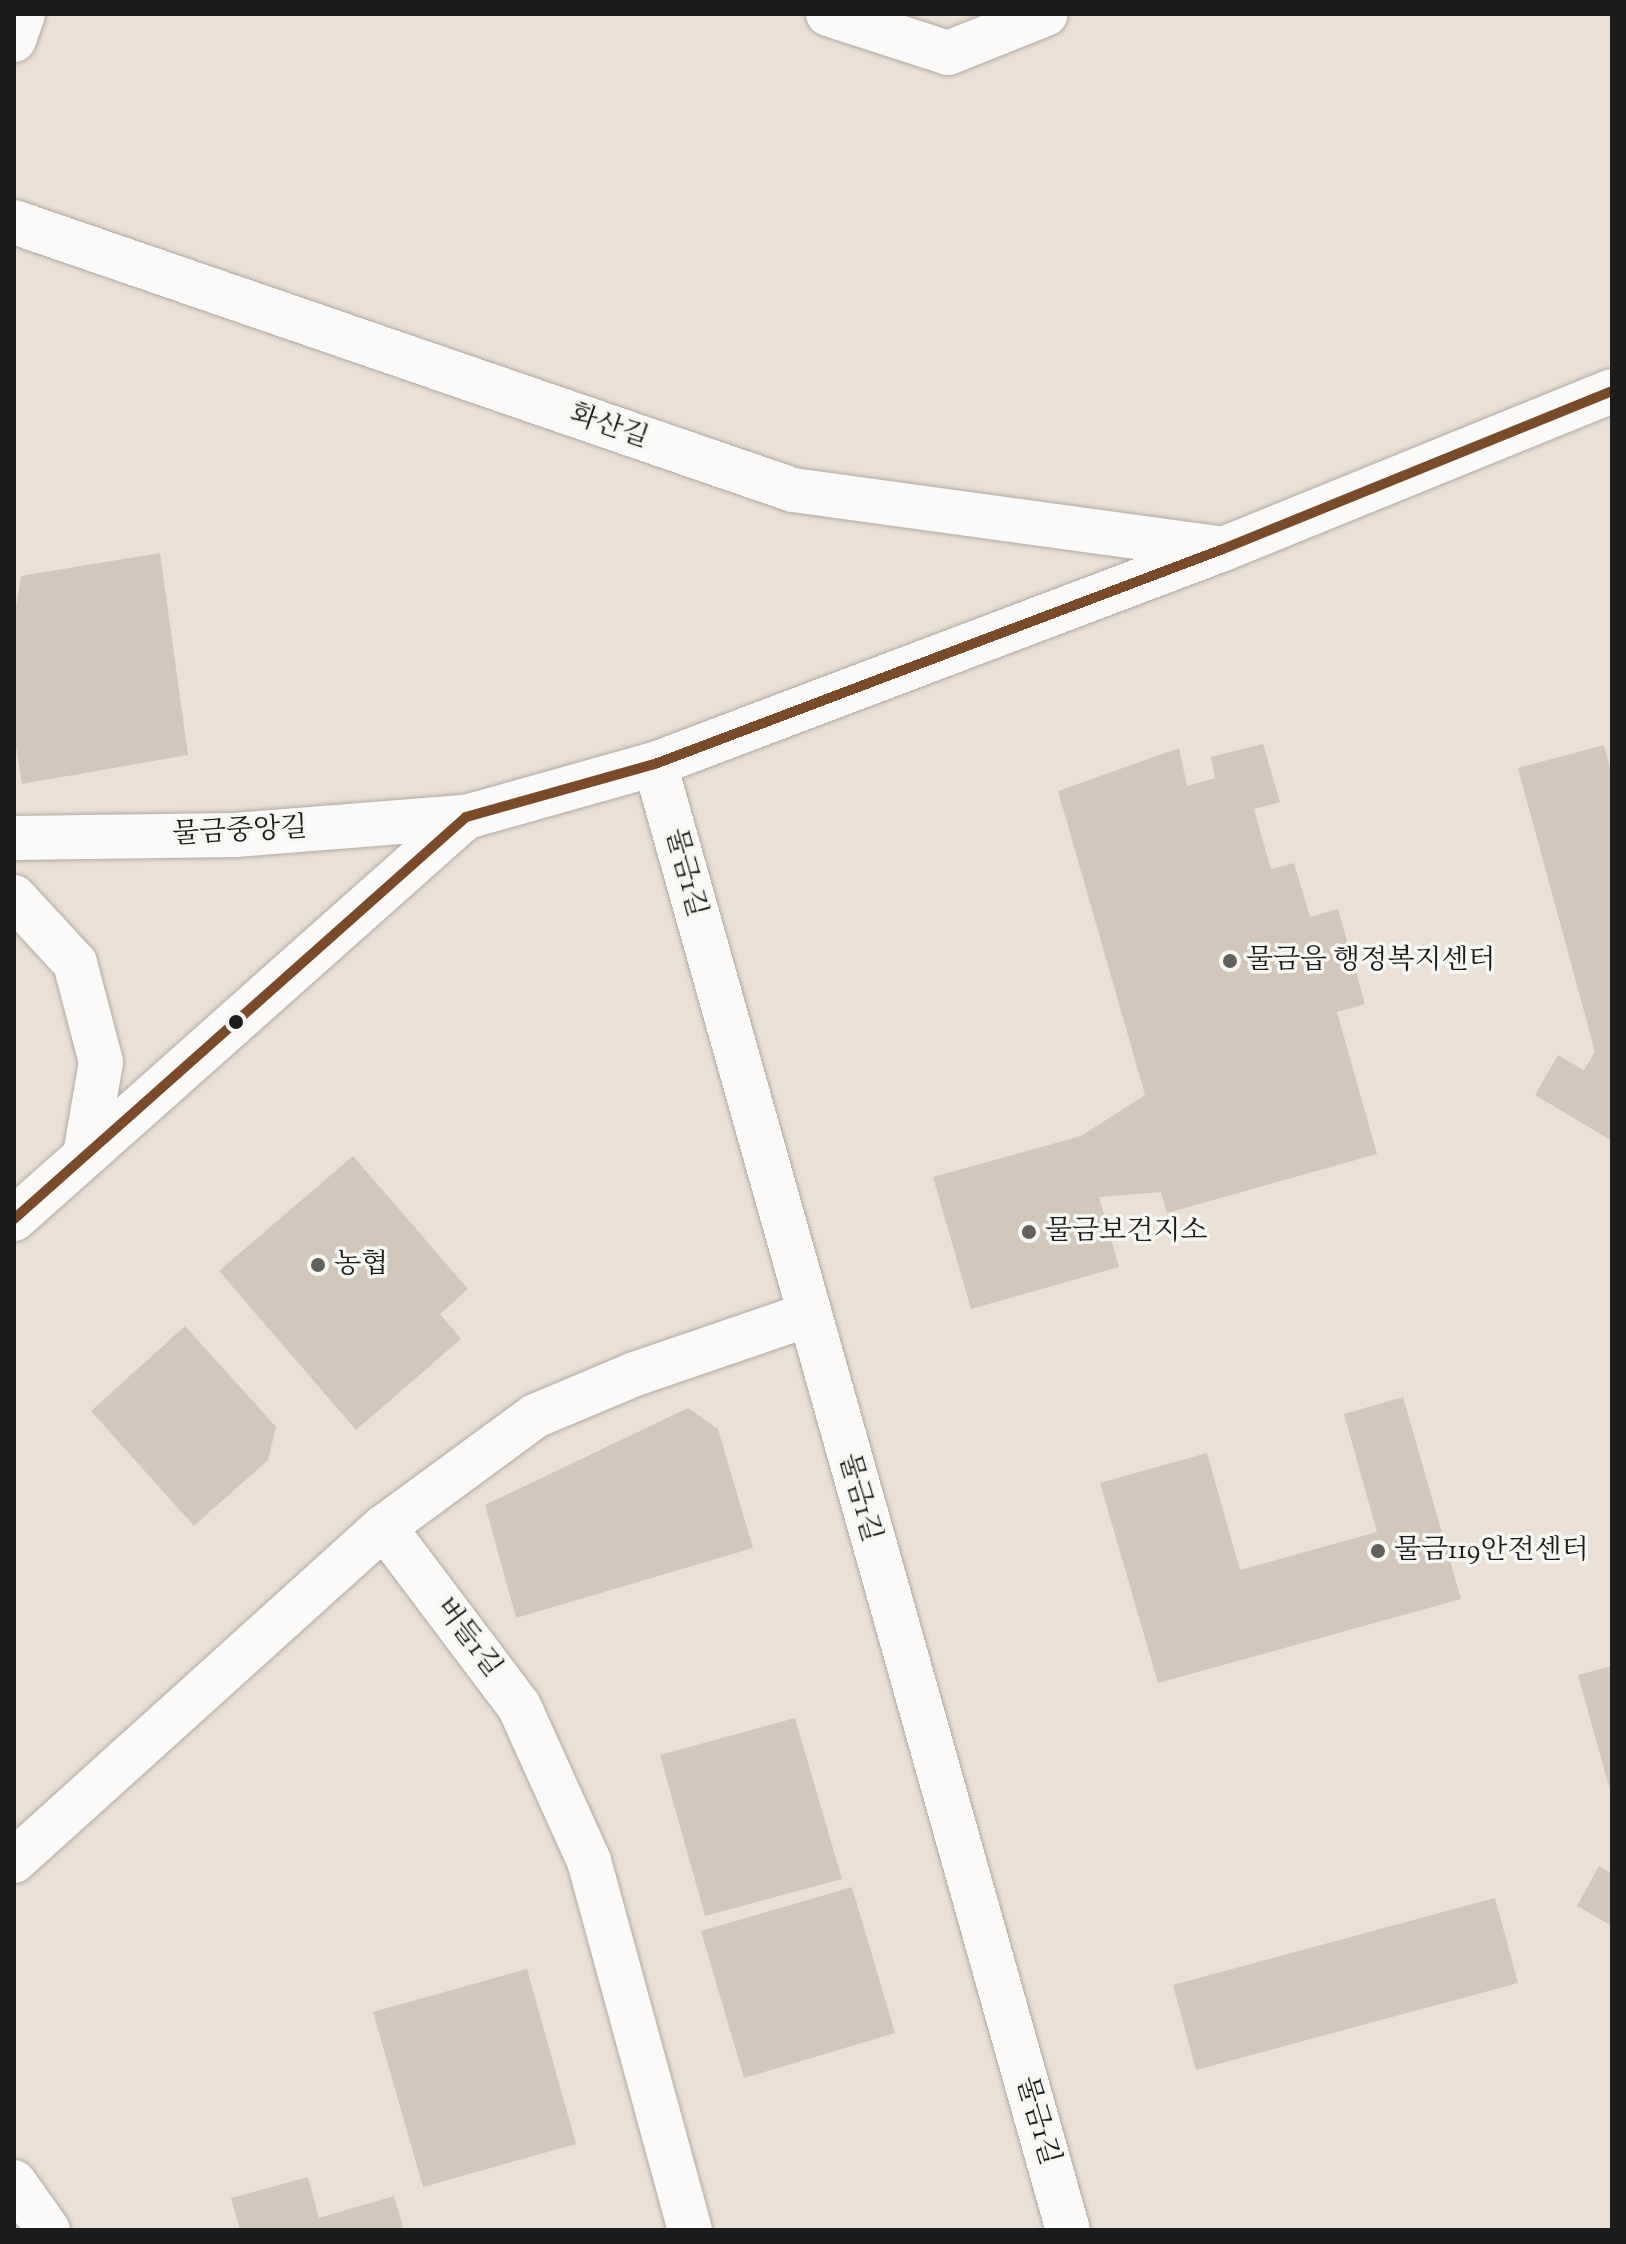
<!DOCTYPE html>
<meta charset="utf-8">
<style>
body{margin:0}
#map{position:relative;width:1626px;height:2244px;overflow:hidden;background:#ebe0d5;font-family:"Sorts Mill Goudy","Noto Serif KR",serif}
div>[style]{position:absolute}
.building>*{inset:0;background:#d2c7ba}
.roads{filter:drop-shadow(0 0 2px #b1aaa4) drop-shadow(0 0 2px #b1aaa4)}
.street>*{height:44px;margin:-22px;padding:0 22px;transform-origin:22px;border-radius:22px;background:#fcfaf9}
.secondary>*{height:44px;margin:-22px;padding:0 22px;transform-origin:22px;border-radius:22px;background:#fcfaf9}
.bus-1>*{height:10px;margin:-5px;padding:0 5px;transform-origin:5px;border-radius:5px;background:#7a4b2a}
.dots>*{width:22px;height:22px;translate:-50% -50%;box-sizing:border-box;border:4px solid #f6f6f2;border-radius:50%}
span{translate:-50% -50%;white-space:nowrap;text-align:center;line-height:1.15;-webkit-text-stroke:7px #f6f6f2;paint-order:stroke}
.street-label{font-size:28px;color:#1c1c1c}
.poi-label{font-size:28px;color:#1c1c1c}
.left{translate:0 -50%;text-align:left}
.frame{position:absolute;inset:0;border:16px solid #1c1c1c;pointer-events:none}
</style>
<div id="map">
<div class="building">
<div style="clip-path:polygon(160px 553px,188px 755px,22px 784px,14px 734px,14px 618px,21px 576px)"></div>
<div style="clip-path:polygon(1263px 744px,1280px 802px,1254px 809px,1271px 869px,1294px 863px,1310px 917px,1338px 909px,1365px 1004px,1337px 1012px,1377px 1154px,1167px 1213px,1161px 1192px,1099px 1197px,1119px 1267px,971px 1309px,933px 1177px,1081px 1136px,1145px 1095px,1058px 791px,1179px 748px,1187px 786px,1215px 778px,1211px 757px)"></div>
<div style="clip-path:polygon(1604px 745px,1612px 775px,1612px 1141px,1535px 1095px,1558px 1055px,1584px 1070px,1595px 1052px,1518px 768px)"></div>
<div style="clip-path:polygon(353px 1156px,468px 1289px,440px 1314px,461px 1339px,356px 1430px,219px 1271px)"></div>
<div style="clip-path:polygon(185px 1326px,276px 1427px,268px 1460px,194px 1526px,91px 1411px)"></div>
<div style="clip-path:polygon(1403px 1397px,1461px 1599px,1158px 1683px,1100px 1483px,1207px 1453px,1240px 1570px,1377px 1532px,1344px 1414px)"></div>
<div style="clip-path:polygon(688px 1408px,718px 1429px,753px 1548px,516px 1618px,485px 1505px)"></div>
<div style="clip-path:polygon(1612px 1666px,1612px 1794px,1611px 1794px,1578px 1675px)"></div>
<div style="clip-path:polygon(795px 1718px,842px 1879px,705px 1916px,660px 1755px)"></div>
<div style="clip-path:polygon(1599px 1866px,1612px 1874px,1612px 1926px,1577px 1906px)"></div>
<div style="clip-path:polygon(852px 1887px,895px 2033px,744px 2078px,701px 1931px)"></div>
<div style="clip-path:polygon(1495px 1898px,1518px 1983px,1196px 2070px,1173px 1985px)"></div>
<div style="clip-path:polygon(527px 1969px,576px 2144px,423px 2187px,373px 2012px)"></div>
<div style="clip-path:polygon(308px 2177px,319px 2218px,394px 2196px,404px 2230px,240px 2230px,231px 2198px)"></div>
</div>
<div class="roads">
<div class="street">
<div style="left:828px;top:14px;width:126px;rotate:18deg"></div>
<div style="left:948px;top:53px;width:105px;rotate:-21.7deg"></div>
<div style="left:14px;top:40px;width:28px;rotate:-71deg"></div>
<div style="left:14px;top:222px;width:824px;rotate:18.98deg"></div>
<div style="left:793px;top:490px;width:434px;rotate:7.8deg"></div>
<div style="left:655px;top:764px;width:1523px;rotate:74.27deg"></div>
<div style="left:14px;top:838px;width:221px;rotate:-0.8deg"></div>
<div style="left:235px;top:835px;width:232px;rotate:-4.5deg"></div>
<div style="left:14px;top:897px;width:90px;rotate:47.3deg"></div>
<div style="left:75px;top:963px;width:102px;rotate:75.3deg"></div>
<div style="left:101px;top:1062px;width:94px;rotate:99.8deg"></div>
<div style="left:384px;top:1527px;width:224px;rotate:53deg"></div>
<div style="left:519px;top:1706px;width:170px;rotate:65.7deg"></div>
<div style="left:589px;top:1861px;width:383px;rotate:74.7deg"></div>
<div style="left:14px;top:1861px;width:498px;rotate:-42.1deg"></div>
<div style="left:384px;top:1527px;width:187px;rotate:-36.3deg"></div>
<div style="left:535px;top:1416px;width:108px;rotate:-22.8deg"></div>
<div style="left:635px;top:1374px;width:182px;rotate:-18.9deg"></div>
<div style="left:14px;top:2182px;width:59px;rotate:54.7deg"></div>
</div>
<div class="secondary">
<div style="left:14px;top:1219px;width:605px;rotate:-41.65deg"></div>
<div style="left:466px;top:817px;width:196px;rotate:-15.7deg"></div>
<div style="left:655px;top:764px;width:607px;rotate:-20.73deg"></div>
<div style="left:1223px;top:549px;width:420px;rotate:-22.1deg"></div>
</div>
</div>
<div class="bus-1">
<div style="left:14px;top:1219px;width:605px;rotate:-41.65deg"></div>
<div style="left:466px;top:817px;width:196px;rotate:-15.7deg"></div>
<div style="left:655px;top:764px;width:607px;rotate:-20.73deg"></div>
<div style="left:1223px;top:549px;width:420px;rotate:-22.1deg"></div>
</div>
<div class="dots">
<div style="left:1230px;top:961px;background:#64615d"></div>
<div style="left:236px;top:1022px;background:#1c1c1c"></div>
<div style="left:1029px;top:1232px;background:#64615d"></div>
<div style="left:318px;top:1265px;background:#64615d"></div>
<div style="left:1378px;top:1551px;background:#64615d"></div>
</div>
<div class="street-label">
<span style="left:609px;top:427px;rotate:19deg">화산길</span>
<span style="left:240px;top:832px;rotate:-3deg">물금중앙길</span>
<span style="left:685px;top:873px;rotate:75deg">물금1길</span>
<span style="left:859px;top:1498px;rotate:74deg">물금1길</span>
<span style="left:468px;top:1638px;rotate:53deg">버들1길</span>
<span style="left:1037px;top:2121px;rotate:74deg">물금1길</span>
</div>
<div class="poi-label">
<span class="left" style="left:1246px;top:961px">물금읍 행정복지센터</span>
<span class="left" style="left:1045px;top:1232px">물금보건지소</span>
<span class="left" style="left:334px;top:1265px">농협</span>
<span class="left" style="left:1394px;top:1551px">물금119안전센터</span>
</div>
<div class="frame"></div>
</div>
